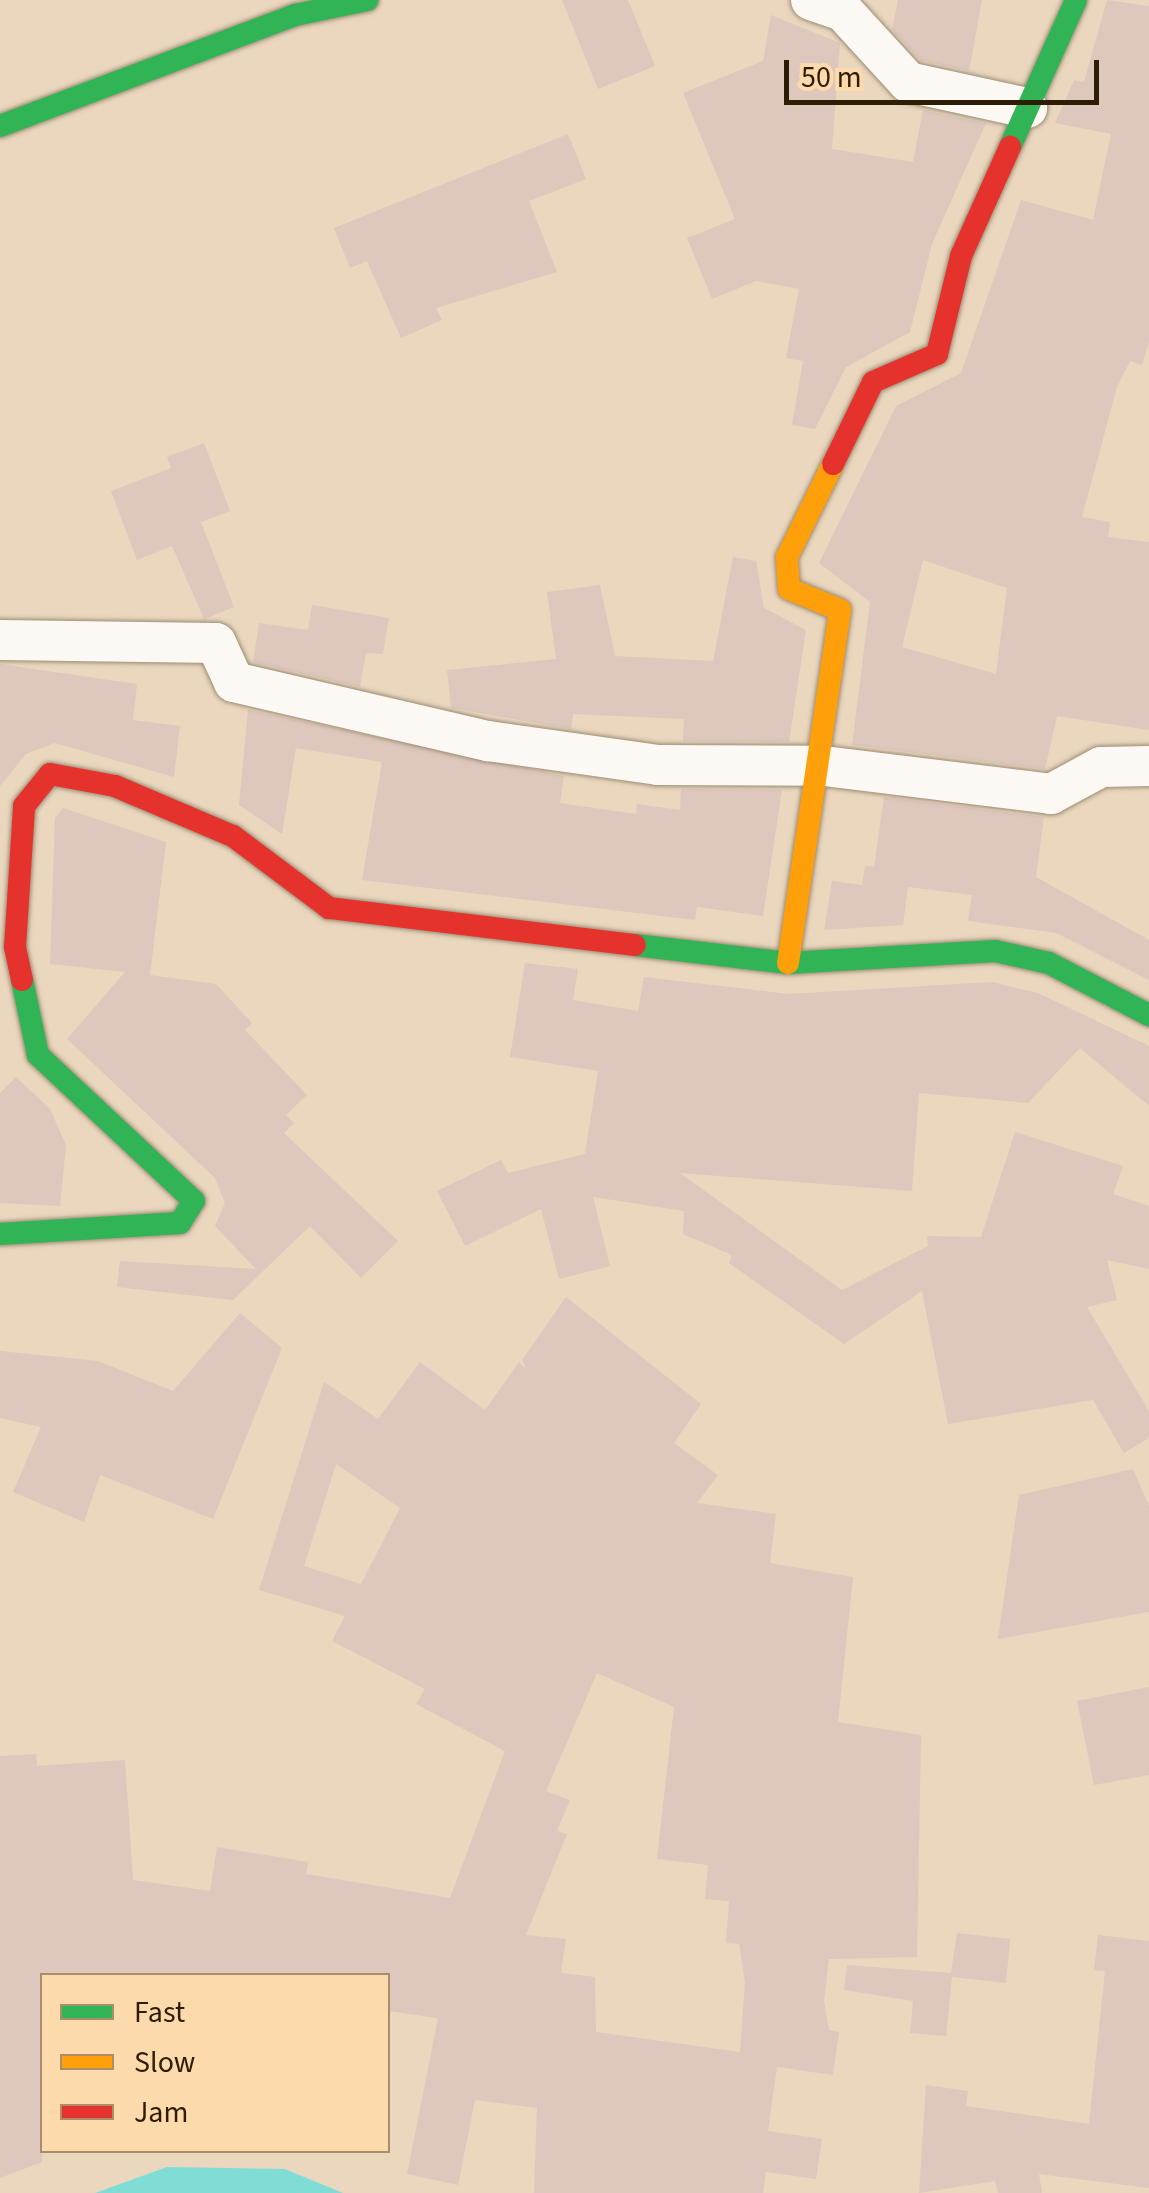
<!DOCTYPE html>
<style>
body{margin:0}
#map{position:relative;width:1149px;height:2193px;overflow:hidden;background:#ead7be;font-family:"Source Sans 3",sans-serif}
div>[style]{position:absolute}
.water>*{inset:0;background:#80ddd5}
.building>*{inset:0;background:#dec7bd}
.roads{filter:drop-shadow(0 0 2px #9c8d75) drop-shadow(0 0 2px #9c8d75)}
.street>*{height:40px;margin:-20px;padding:0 20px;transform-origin:20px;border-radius:20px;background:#fcf9f5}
.fast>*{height:22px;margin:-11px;padding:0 11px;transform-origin:11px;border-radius:11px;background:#30b455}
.slow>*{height:22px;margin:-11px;padding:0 11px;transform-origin:11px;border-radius:11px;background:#ff9f0a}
.jam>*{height:22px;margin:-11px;padding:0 11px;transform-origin:11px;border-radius:11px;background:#e5322d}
span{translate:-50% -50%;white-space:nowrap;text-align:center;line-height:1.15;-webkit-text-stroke:8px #fddaab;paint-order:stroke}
.legend{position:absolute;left:40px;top:1973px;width:350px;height:180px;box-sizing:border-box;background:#fddaab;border:2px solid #aa8e69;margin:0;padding:12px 18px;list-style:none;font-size:30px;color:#2e1d05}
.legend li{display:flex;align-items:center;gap:20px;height:50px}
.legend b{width:50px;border:2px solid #aa8e69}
.scale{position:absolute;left:784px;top:60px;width:315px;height:45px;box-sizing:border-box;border:5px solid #2e1d05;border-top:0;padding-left:12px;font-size:30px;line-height:35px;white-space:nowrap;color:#2e1d05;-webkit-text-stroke:8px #fddaab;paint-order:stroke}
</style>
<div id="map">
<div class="water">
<div style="clip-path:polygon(167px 2167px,285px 2169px,343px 2193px,95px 2193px)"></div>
</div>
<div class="building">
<div style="clip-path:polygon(562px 0,628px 0,655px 66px,598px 89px)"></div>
<div style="clip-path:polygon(898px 0,982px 0,969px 71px,920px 60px,892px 30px)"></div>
<div style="clip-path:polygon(evenodd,1107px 0,1149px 6px,1149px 342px,1142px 365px,1130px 361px,1117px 387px,1082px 517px,1110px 522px,1108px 537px,1149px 542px,1149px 730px,1057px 716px,1045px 769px,852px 745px,870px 602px,819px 563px,896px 406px,961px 373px,1021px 200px,1093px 220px,1111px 134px,1055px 123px,1074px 80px,1084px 82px,1107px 0,923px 560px,1007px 588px,996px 674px,902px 647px,923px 560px)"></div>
<div style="clip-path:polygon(771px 15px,840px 43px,832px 149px,913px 162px,923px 110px,986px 123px,932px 244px,910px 332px,846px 367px,815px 429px,792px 425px,803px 361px,786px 358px,799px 289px,756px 281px,712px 299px,687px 238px,735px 219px,683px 93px,763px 61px)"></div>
<div style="clip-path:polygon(568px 134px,586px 179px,529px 201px,557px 272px,436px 308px,442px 320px,401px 338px,367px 261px,350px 268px,334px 228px)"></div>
<div style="clip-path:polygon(204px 443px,230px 511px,201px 522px,234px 607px,204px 619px,172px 546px,137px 560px,111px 491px,171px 468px,167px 457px)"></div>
<div style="clip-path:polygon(733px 557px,756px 561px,764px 608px,806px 630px,789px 742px,683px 741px,684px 719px,573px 714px,571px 729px,451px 708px,447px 670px,556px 659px,547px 592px,600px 585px,615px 656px,713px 661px)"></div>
<div style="clip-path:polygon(312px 605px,389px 618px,383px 654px,366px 653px,360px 687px,253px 662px,259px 623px,308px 630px)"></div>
<div style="clip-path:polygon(0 664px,137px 684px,133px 720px,180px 726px,174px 777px,55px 743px,26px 754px,0 786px)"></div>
<div style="clip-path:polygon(248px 710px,564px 776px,560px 803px,636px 814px,637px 804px,680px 810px,681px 789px,782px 790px,763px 916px,697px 907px,695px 920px,362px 880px,382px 762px,296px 748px,282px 834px,239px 805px)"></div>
<div style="clip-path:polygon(884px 797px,1044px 817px,1036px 877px,1149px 940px,1149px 980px,1056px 933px,968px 921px,972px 895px,908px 887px,903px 925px,824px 930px,832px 881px,862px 885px,865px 866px,874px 867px)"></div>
<div style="clip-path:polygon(63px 808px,166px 842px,150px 975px,216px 984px,252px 1023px,245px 1030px,307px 1095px,286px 1115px,294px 1123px,284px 1133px,398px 1241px,361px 1278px,310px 1226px,233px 1300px,117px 1287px,120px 1261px,256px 1269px,215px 1226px,225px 1203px,215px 1178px,67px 1039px,125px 972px,50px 964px,55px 818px)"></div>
<div style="clip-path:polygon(525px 963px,578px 969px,573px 1000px,638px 1011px,644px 977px,789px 994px,992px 982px,1038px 993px,1149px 1046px,1149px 1106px,1080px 1048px,1028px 1103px,919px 1093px,912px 1191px,680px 1173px,842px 1290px,928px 1246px,927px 1236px,981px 1237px,1015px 1132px,1123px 1166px,1113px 1194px,1149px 1206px,1149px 1269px,1107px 1260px,1117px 1300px,1087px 1307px,1149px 1411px,1149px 1438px,1124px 1453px,1093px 1400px,948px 1424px,922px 1291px,844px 1344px,729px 1263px,732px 1255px,683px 1234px,684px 1211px,593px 1197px,610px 1266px,559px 1279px,541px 1209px,465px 1246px,437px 1191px,501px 1160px,508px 1173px,585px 1154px,598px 1071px,510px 1057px)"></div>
<div style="clip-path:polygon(16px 1077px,50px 1109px,66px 1145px,60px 1206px,0 1203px,0 1093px)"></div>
<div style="clip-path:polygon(evenodd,566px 1297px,701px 1404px,674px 1443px,718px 1475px,697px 1503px,776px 1514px,770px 1563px,853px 1577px,838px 1722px,921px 1735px,917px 1957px,829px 1959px,824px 2001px,829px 2030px,839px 2032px,833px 2075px,777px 2067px,768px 2131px,822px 2139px,816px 2179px,766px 2172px,763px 2193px,534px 2193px,537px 2108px,475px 2100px,458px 2185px,407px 2174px,438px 2018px,388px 2011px,388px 1976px,42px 1976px,42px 2162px,0 2178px,0 1756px,36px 1754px,37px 1766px,125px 1760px,133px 1880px,210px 1891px,217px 1847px,308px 1862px,306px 1874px,450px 1898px,505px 1751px,416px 1704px,425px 1689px,332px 1641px,345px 1616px,259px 1590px,324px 1382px,378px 1419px,420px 1362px,485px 1410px,519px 1362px,526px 1369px,522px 1360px,566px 1297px,336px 1464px,400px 1508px,361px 1584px,304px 1566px,336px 1464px,566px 1297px,597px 1673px,674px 1707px,657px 1859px,708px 1865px,705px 1899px,729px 1901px,726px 1943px,739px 1944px,745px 1983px,740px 2052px,596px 2032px,595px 1977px,561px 1973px,566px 1939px,526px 1935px,567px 1834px,557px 1831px,570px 1800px,546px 1791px,597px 1673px)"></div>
<div style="clip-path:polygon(240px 1313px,282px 1348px,213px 1519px,100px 1475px,84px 1522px,13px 1492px,41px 1427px,0 1418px,0 1351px,98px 1361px,173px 1391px)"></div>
<div style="clip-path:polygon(1133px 1469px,1149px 1506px,1149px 1612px,998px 1639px,1019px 1495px)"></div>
<div style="clip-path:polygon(1149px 1687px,1149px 1775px,1094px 1785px,1077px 1701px)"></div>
<div style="clip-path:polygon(957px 1933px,1010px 1939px,1006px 1983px,952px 1977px,946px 2036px,910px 2033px,913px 2001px,844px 1990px,847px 1965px,951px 1973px)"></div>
<div style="clip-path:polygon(1098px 1935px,1149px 1941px,1149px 2188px,1039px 2174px,1042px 2193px,998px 2193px,995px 2181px,919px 2193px,926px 2085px,968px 2091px,966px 2106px,1089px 2124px,1105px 1971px,1094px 1970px)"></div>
</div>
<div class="roads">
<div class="street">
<div style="left:811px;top:0;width:34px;rotate:19deg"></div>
<div style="left:843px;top:11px;width:96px;rotate:47.5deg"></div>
<div style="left:908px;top:82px;width:122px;rotate:12.3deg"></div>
<div style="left:0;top:640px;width:216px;rotate:0.8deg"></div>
<div style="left:216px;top:643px;width:43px;rotate:65.2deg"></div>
<div style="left:234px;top:682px;width:261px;rotate:13.1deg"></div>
<div style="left:488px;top:741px;width:172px;rotate:8deg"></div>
<div style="left:658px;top:765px;width:166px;rotate:0.3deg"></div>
<div style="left:824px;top:766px;width:229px;rotate:7deg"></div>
<div style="left:1051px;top:794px;width:57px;rotate:-28.4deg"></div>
<div style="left:1101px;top:767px;width:48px;rotate:-1.2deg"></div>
</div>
<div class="fast">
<div style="left:0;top:126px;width:315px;rotate:-20.6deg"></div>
<div style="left:295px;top:15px;width:74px;rotate:-11.8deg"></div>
<div style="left:1010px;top:147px;width:161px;rotate:-65.8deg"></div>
<div style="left:635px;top:945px;width:154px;rotate:6.7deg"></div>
<div style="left:788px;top:963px;width:207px;rotate:-3.3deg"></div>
<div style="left:995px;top:951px;width:55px;rotate:12.5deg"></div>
<div style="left:1049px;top:963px;width:113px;rotate:27.5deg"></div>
<div style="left:0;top:1234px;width:180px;rotate:-3.5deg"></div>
<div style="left:180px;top:1223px;width:26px;rotate:-58deg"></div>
<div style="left:194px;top:1201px;width:214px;rotate:-136.9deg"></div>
<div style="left:38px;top:1055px;width:77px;rotate:-102deg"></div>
</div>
<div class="slow">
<div style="left:788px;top:963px;width:357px;rotate:-81.6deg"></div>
<div style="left:840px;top:610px;width:55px;rotate:-157.6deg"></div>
<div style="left:789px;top:589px;width:32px;rotate:-94deg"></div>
<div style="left:787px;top:557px;width:104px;rotate:-63.7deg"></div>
</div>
<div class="jam">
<div style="left:833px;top:464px;width:91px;rotate:-64deg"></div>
<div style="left:873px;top:382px;width:70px;rotate:-23.6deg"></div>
<div style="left:937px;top:354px;width:101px;rotate:-76.2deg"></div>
<div style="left:961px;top:256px;width:120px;rotate:-65.8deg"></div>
<div style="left:22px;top:980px;width:34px;rotate:-102deg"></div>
<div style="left:15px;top:947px;width:141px;rotate:-86.3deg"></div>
<div style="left:24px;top:806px;width:41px;rotate:-50.9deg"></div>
<div style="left:50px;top:774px;width:66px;rotate:10.5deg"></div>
<div style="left:115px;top:786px;width:128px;rotate:23deg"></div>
<div style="left:233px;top:836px;width:120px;rotate:36.9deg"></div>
<div style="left:329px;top:908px;width:308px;rotate:6.9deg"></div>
</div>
</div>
<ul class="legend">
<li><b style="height:12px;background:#30b455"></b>Fast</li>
<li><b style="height:12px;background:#ff9f0a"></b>Slow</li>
<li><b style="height:12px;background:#e5322d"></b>Jam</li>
</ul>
<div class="scale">50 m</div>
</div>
